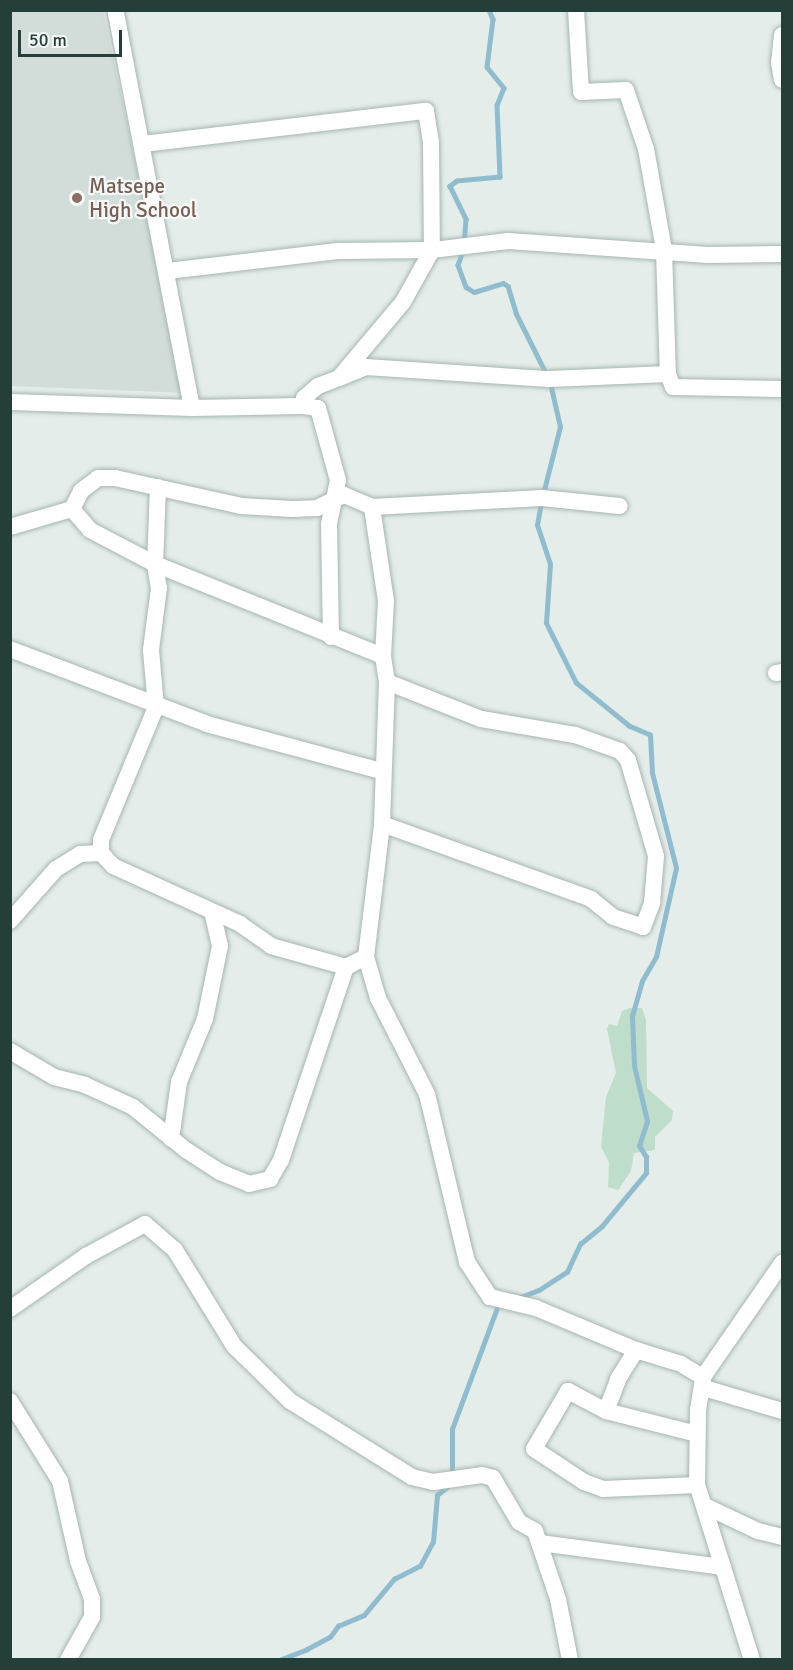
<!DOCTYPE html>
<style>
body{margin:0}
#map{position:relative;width:793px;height:1670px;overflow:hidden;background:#e4edea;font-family:Signika,sans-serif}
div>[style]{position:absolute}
.built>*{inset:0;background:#d2ddd9}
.green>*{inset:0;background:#bfddcb}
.stream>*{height:4.5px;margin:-2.25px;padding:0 2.25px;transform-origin:2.25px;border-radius:2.25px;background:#90bcce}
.roads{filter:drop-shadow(0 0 2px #a7b5b2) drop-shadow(0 0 2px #a7b5b2)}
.street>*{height:16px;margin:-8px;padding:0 8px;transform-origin:8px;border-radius:8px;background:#fff}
.dots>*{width:16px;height:16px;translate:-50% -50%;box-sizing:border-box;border:3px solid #f5f9f8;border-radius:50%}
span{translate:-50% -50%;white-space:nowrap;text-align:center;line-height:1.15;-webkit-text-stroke:4.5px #f5f9f8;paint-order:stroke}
.education-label{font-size:21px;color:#785e54}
.left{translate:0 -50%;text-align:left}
.frame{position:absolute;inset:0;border:12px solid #243e3a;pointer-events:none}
.scale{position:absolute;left:18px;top:30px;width:104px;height:27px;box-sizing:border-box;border:3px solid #243e3a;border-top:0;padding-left:8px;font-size:18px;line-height:21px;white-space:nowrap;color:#243e3a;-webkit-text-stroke:4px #f5f9f8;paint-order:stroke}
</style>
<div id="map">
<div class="built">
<div style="clip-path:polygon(11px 11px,103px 11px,185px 393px,11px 386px)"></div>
</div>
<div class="green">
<div style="clip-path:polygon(630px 1008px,642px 1008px,646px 1020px,647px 1088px,673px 1111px,672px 1120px,655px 1137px,655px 1150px,634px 1153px,631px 1171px,618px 1190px,608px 1187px,609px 1162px,601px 1147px,606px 1097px,616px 1073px,607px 1029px,609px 1024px,617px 1026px,622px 1011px)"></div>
</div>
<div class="stream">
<div style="left:489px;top:10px;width:10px;rotate:66deg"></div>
<div style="left:493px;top:19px;width:48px;rotate:97.1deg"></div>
<div style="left:487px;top:67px;width:27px;rotate:51deg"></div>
<div style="left:504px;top:88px;width:18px;rotate:112deg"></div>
<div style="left:497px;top:105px;width:72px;rotate:87.6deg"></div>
<div style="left:500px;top:177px;width:43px;rotate:174.7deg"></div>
<div style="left:457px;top:181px;width:9px;rotate:144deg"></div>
<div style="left:450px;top:186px;width:37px;rotate:64deg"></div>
<div style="left:466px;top:219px;width:29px;rotate:94deg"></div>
<div style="left:464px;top:248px;width:18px;rotate:109deg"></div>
<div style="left:458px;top:265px;width:23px;rotate:70deg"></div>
<div style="left:466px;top:287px;width:9px;rotate:32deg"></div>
<div style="left:474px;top:292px;width:30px;rotate:-17deg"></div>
<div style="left:503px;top:283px;width:6px;rotate:31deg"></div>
<div style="left:508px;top:286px;width:28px;rotate:73deg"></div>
<div style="left:516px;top:313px;width:69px;rotate:63.4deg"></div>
<div style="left:543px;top:494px;width:69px;rotate:-75.8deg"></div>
<div style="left:560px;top:427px;width:45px;rotate:-102.8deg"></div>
<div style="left:518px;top:1298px;width:22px;rotate:-21deg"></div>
<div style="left:539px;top:1290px;width:33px;rotate:-33deg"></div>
<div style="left:567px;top:1272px;width:31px;rotate:-65deg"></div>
<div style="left:580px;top:1244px;width:28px;rotate:-39deg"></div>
<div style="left:602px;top:1226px;width:69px;rotate:-50.3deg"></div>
<div style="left:646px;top:1173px;width:16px;rotate:-90deg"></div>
<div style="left:646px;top:1157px;width:13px;rotate:-122deg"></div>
<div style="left:639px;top:1146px;width:26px;rotate:-72deg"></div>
<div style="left:647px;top:1121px;width:57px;rotate:-103.3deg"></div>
<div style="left:634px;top:1066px;width:50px;rotate:-92.3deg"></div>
<div style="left:632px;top:1016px;width:36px;rotate:-74deg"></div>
<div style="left:642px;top:981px;width:28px;rotate:-60deg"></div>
<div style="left:656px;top:957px;width:91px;rotate:-77.3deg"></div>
<div style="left:676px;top:868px;width:98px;rotate:-104.2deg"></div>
<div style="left:652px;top:773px;width:38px;rotate:-93deg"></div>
<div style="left:650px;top:735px;width:23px;rotate:-157deg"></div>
<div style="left:629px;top:726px;width:68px;rotate:-140.9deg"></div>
<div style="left:576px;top:683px;width:67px;rotate:-116.6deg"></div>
<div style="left:546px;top:623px;width:59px;rotate:-86.1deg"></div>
<div style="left:550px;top:564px;width:41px;rotate:-108.4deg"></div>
<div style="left:537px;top:525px;width:22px;rotate:-80deg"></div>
<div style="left:452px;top:1476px;width:47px;rotate:-90deg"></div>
<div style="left:452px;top:1429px;width:132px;rotate:-69.6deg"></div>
<div style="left:279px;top:1660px;width:30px;rotate:-21deg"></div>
<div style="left:307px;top:1649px;width:26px;rotate:-28deg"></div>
<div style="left:330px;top:1637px;width:14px;rotate:-54deg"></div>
<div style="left:338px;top:1626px;width:28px;rotate:-23deg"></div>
<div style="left:364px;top:1615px;width:47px;rotate:-50.2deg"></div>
<div style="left:394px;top:1579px;width:29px;rotate:-27deg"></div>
<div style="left:420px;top:1566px;width:27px;rotate:-62deg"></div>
<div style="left:433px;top:1542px;width:47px;rotate:-85.1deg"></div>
<div style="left:437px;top:1495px;width:14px;rotate:-39deg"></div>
</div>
<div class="roads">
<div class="street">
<div style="left:576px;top:10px;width:82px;rotate:86.5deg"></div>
<div style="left:581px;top:92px;width:45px;rotate:-2.5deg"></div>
<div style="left:626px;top:90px;width:62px;rotate:71.3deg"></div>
<div style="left:646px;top:149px;width:103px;rotate:79.9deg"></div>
<div style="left:664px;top:250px;width:124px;rotate:88.2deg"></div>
<div style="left:782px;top:35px;width:28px;rotate:96deg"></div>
<div style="left:779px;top:63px;width:17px;rotate:80deg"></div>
<div style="left:143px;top:144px;width:285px;rotate:-6.7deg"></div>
<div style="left:426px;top:111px;width:32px;rotate:81deg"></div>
<div style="left:431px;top:143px;width:107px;rotate:89.5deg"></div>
<div style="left:432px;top:250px;width:94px;rotate:179.4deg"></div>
<div style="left:338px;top:251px;width:172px;rotate:173.3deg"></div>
<div style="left:782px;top:254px;width:74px;rotate:179.2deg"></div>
<div style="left:708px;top:255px;width:200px;rotate:-176deg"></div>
<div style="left:508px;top:241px;width:77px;rotate:173.2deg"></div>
<div style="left:432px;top:250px;width:60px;rotate:119.1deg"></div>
<div style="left:403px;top:302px;width:99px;rotate:130.1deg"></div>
<div style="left:339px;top:378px;width:29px;rotate:-22deg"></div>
<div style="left:366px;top:367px;width:183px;rotate:3.8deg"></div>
<div style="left:549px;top:379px;width:119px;rotate:-2.4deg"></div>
<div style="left:668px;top:374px;width:14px;rotate:69deg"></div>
<div style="left:673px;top:387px;width:109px;rotate:1.1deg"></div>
<div style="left:10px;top:402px;width:182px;rotate:1.9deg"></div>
<div style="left:192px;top:408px;width:405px;rotate:-100.9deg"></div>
<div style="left:303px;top:406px;width:15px;rotate:8deg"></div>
<div style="left:318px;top:408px;width:75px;rotate:74.5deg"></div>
<div style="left:338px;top:480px;width:45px;rotate:101.6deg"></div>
<div style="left:329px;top:524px;width:113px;rotate:89deg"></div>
<div style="left:192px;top:408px;width:111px;rotate:-1deg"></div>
<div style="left:303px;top:406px;width:8px;rotate:-83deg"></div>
<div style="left:304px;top:398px;width:18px;rotate:-41deg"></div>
<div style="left:318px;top:386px;width:22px;rotate:-21deg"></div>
<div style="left:158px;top:487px;width:77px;rotate:92.2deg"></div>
<div style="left:155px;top:564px;width:24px;rotate:81deg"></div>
<div style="left:159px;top:588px;width:63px;rotate:97.4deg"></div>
<div style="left:151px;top:650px;width:57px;rotate:85deg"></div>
<div style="left:156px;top:707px;width:144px;rotate:112.5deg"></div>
<div style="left:101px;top:840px;width:13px;rotate:90deg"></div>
<div style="left:101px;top:853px;width:18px;rotate:47deg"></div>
<div style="left:113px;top:866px;width:140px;rotate:24.5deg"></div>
<div style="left:240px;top:924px;width:38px;rotate:35deg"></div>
<div style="left:271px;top:946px;width:78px;rotate:15.6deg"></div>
<div style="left:346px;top:967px;width:22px;rotate:-27deg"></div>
<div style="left:366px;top:957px;width:134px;rotate:-83.1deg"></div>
<div style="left:382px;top:824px;width:142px;rotate:-88deg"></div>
<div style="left:387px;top:682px;width:26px;rotate:-99deg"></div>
<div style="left:383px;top:656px;width:55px;rotate:-86.9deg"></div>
<div style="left:386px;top:601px;width:95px;rotate:-98.5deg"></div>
<div style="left:72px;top:509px;width:28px;rotate:49deg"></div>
<div style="left:90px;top:530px;width:73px;rotate:27.6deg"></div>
<div style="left:155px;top:564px;width:246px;rotate:22deg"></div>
<div style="left:10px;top:527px;width:65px;rotate:-16.2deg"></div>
<div style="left:72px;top:509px;width:20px;rotate:-63deg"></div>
<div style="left:81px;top:491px;width:21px;rotate:-37deg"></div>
<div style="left:98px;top:478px;width:17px"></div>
<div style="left:115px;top:478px;width:129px;rotate:12.5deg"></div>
<div style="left:241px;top:506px;width:51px;rotate:3.4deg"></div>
<div style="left:292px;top:509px;width:25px;rotate:-2deg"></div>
<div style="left:317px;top:508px;width:30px;rotate:-26deg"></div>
<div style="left:344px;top:495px;width:30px;rotate:23deg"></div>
<div style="left:372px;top:507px;width:170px;rotate:-3deg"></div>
<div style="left:542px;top:498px;width:78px;rotate:5.9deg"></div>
<div style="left:10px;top:649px;width:211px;rotate:20.8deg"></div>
<div style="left:207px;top:724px;width:180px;rotate:15.1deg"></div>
<div style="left:776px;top:673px;width:6px;rotate:-9deg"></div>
<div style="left:382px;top:824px;width:222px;rotate:19.7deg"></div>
<div style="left:591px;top:899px;width:28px;rotate:39deg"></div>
<div style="left:613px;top:917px;width:32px;rotate:18deg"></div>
<div style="left:643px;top:927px;width:26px;rotate:-69deg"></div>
<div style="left:652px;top:903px;width:47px;rotate:-85.1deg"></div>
<div style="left:656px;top:856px;width:100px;rotate:-106.3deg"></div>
<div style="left:628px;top:760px;width:12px;rotate:-132deg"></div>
<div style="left:620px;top:751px;width:48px;rotate:-160.4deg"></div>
<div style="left:575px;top:735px;width:95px;rotate:-170.3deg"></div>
<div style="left:481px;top:719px;width:101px;rotate:-158.5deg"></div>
<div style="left:10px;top:921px;width:69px;rotate:-48.5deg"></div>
<div style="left:56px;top:869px;width:28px;rotate:-32deg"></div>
<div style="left:80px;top:854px;width:21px;rotate:-3deg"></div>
<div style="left:366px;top:957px;width:43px;rotate:73.7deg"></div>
<div style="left:378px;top:998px;width:108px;rotate:63deg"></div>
<div style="left:427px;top:1094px;width:173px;rotate:76.6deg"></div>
<div style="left:467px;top:1262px;width:42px;rotate:56.7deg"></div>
<div style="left:490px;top:1297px;width:47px;rotate:13.4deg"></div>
<div style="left:536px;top:1308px;width:108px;rotate:22.8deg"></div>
<div style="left:636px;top:1350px;width:47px;rotate:17.3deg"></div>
<div style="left:681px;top:1364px;width:26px;rotate:31deg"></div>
<div style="left:10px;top:1051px;width:51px;rotate:30.6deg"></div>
<div style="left:54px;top:1077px;width:32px;rotate:14deg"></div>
<div style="left:85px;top:1085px;width:53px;rotate:24.6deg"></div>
<div style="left:133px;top:1107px;width:68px;rotate:39.1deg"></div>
<div style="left:186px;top:1150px;width:40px;rotate:32.9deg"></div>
<div style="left:220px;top:1172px;width:31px;rotate:22deg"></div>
<div style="left:249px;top:1184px;width:22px;rotate:-13deg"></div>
<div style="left:270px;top:1179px;width:22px;rotate:-60deg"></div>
<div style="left:281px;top:1160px;width:204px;rotate:-71.4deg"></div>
<div style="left:171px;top:1139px;width:58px;rotate:-82deg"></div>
<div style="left:179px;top:1082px;width:68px;rotate:-67.6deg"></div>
<div style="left:205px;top:1019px;width:75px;rotate:-78.4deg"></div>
<div style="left:220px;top:946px;width:35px;rotate:-103deg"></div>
<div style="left:10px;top:1309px;width:93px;rotate:-34.9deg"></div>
<div style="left:86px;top:1256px;width:67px;rotate:-28.5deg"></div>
<div style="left:145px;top:1224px;width:40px;rotate:41deg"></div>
<div style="left:175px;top:1250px;width:113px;rotate:58.4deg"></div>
<div style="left:234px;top:1346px;width:78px;rotate:44.5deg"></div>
<div style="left:290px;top:1401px;width:144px;rotate:31.9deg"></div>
<div style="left:412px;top:1477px;width:22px;rotate:13deg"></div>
<div style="left:433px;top:1482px;width:49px;rotate:-8.1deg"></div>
<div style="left:482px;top:1475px;width:11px;rotate:15deg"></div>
<div style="left:493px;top:1478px;width:51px;rotate:59.4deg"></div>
<div style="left:519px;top:1522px;width:18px;rotate:29deg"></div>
<div style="left:535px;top:1531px;width:72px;rotate:71.3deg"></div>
<div style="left:558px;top:1599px;width:62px;rotate:78.9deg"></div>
<div style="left:704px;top:1388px;width:81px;rotate:16.4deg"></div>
<div style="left:10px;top:1401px;width:94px;rotate:58deg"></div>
<div style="left:60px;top:1481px;width:82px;rotate:77.3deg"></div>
<div style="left:78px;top:1561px;width:40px;rotate:69.8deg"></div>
<div style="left:92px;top:1599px;width:18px;rotate:90deg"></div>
<div style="left:92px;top:1617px;width:49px;rotate:119.2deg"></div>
<div style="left:606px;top:1411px;width:34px;rotate:-69deg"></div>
<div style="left:618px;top:1379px;width:34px;rotate:-58deg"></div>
<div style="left:697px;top:1434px;width:94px;rotate:-165.8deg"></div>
<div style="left:606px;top:1411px;width:43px;rotate:-152.2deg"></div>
<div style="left:568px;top:1391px;width:67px;rotate:120.4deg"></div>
<div style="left:534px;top:1449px;width:60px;rotate:33.4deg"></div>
<div style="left:584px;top:1482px;width:20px;rotate:20deg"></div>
<div style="left:603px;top:1489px;width:94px;rotate:-2.4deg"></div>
<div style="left:705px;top:1506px;width:59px;rotate:25.3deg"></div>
<div style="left:758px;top:1531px;width:25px;rotate:14deg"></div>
<div style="left:540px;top:1543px;width:185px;rotate:7.5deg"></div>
<div style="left:752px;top:1660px;width:183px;rotate:-107.4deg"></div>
<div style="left:697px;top:1485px;width:75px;rotate:-89.2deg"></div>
<div style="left:698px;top:1410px;width:33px;rotate:-81deg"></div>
<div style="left:703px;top:1377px;width:139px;rotate:-55.3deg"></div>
</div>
</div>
<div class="dots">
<div style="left:77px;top:198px;background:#8d6e63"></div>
</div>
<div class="education-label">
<span class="left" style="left:89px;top:198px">Matsepe<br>High School</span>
</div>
<div class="frame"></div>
<div class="scale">50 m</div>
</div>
